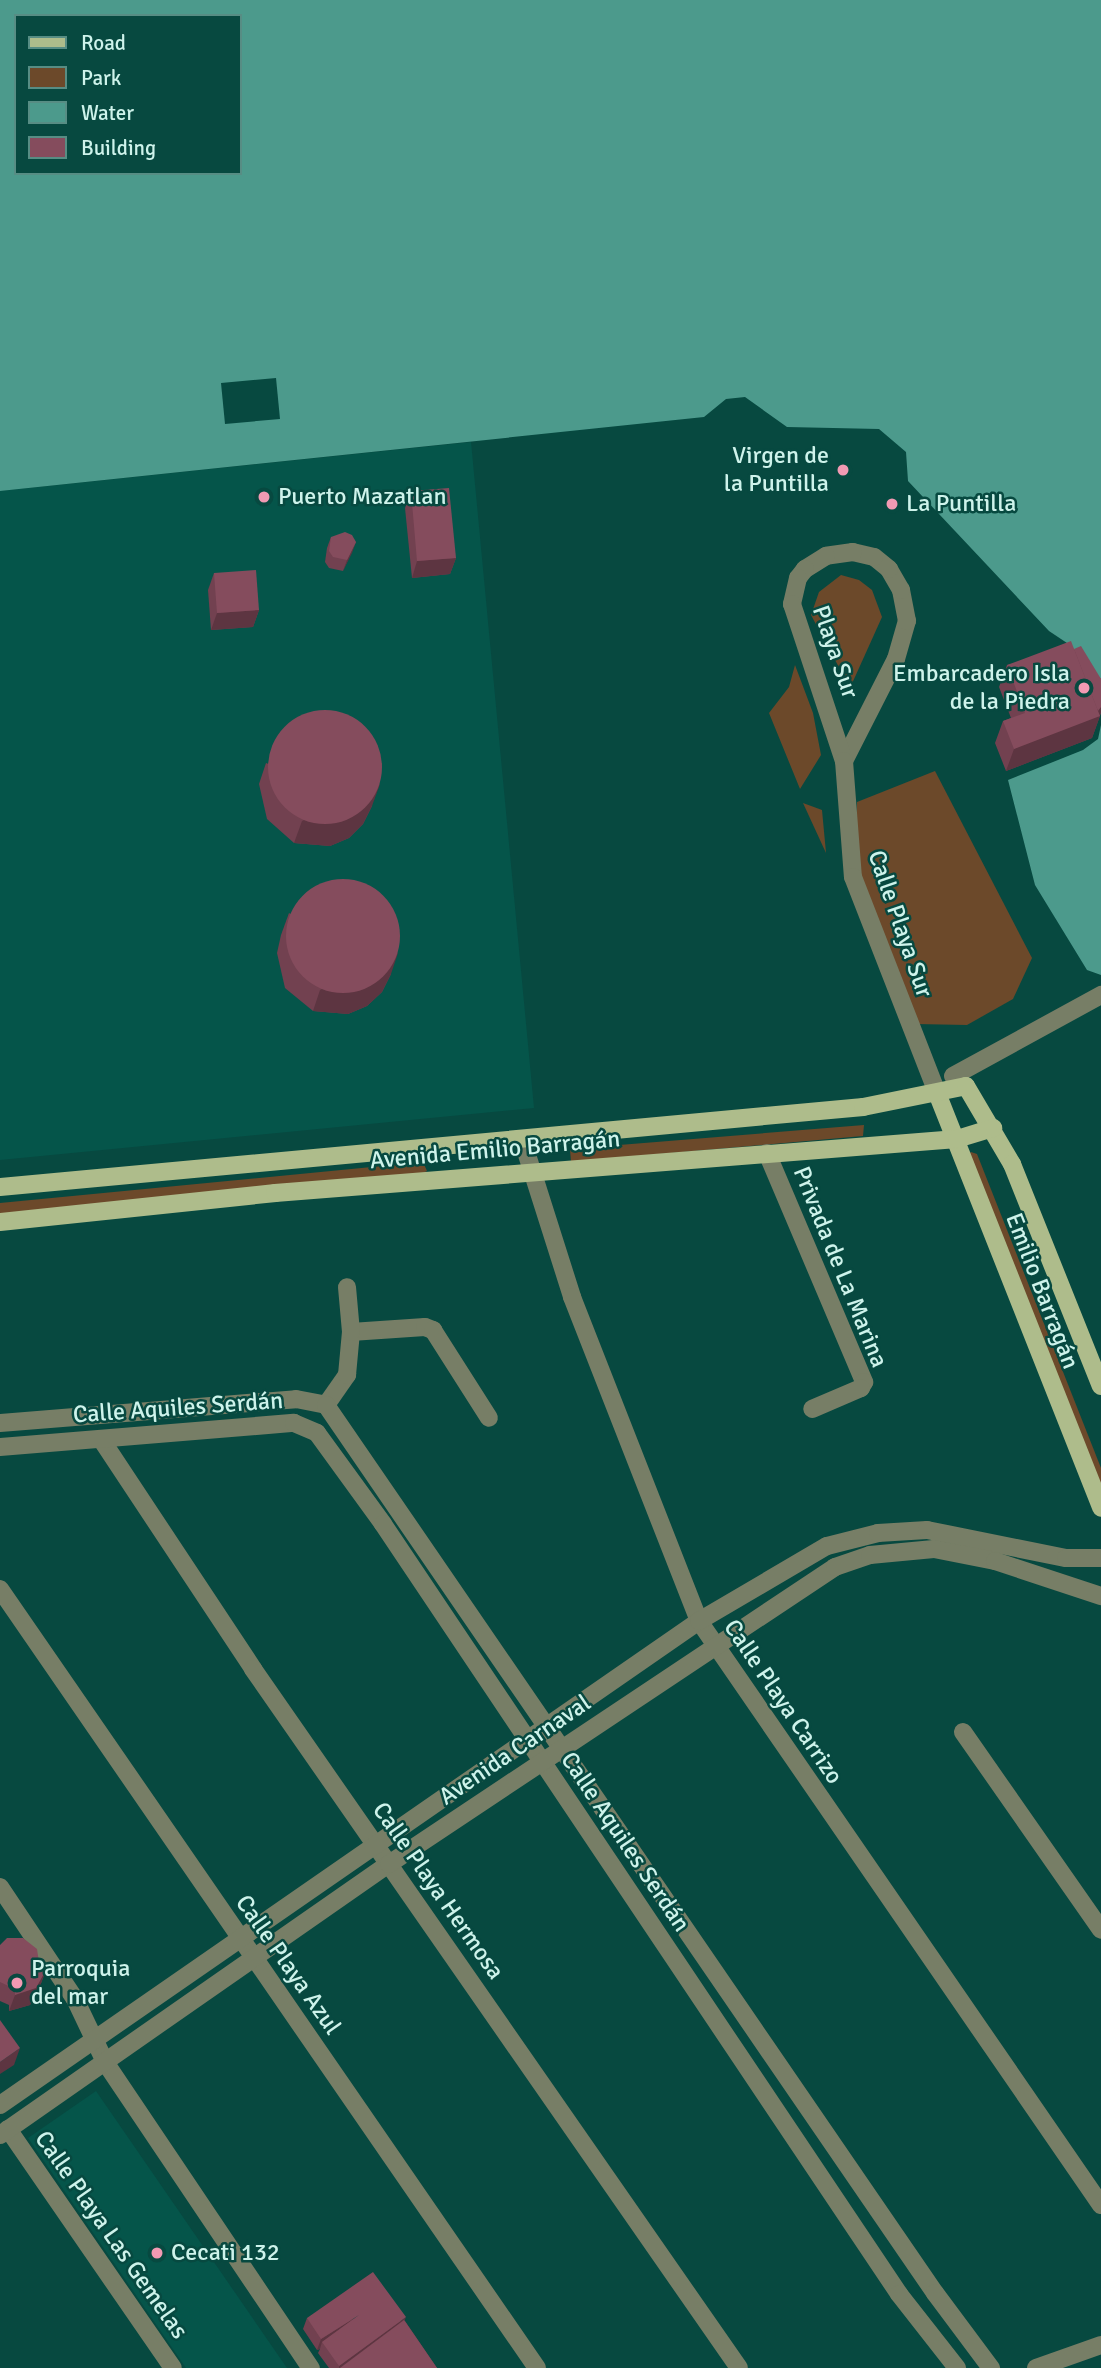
<!DOCTYPE html>
<meta charset="utf-8">
<style>
body{margin:0}
#map{position:relative;width:1101px;height:2368px;overflow:hidden;background:#074940;font-family:Signika,sans-serif}
div>[style]{position:absolute}
.built>*{inset:0;background:#05554a}
.green>*{inset:0;background:#6c492a}
.water>*{inset:0;background:#4c9a8c}
.pier>*{inset:0;background:#074940}
.minor>*{height:18px;margin:-9px;padding:0 9px;transform-origin:9px;border-radius:9px;background:#777e66}
.major>*{height:18px;margin:-9px;padding:0 9px;transform-origin:9px;border-radius:9px;background:#aebc8b}
.wall>*{inset:0;background:#724150}
.shaded-wall>*{inset:0;background:#5d3541}
.building>*{inset:0;background:#854c5d}
.round{border-radius:50%}
.dots>*{width:19px;height:19px;translate:-50% -50%;box-sizing:border-box;border:4px solid #074940;border-radius:50%}
span{translate:-50% -50%;white-space:nowrap;text-align:center;line-height:1.15;-webkit-text-stroke:5px #074940;paint-order:stroke}
.poi-label{font-size:24px;color:#cef3eb}
.right{translate:-100% -50%;text-align:right}
.left{translate:0 -50%;text-align:left}
.street-label{font-size:24px;color:#cef3eb}
.legend{position:absolute;left:14px;top:14px;width:228px;height:161px;box-sizing:border-box;background:#074940;border:2px solid #578d84;margin:0;padding:9px 12px;list-style:none;font-size:21px;color:#cef3eb}
.legend li{display:flex;align-items:center;gap:14px;height:35px}
.legend b{width:35px;border:2px solid #578d84}
</style>
<div id="map">
<div class="built">
<div style="clip-path:polygon(471px 442px,534px 1108px,0 1160px,0 491px)"></div>
<div style="clip-path:polygon(96px 2091px,287px 2368px,186px 2368px,28px 2138px)"></div>
</div>
<div class="green">
<div style="clip-path:polygon(841px 575px,859px 580px,872px 590px,882px 617px,850px 688px,811px 615px,819px 592px)"></div>
<div style="clip-path:polygon(795px 665px,813px 713px,821px 755px,800px 789px,769px 713px,789px 687px)"></div>
<div style="clip-path:polygon(935px 771px,1032px 958px,1013px 999px,967px 1025px,915px 1024px,855px 867px,857px 802px)"></div>
<div style="clip-path:polygon(803px 803px,822px 810px,826px 853px)"></div>
<div style="clip-path:polygon(864px 1125px,863px 1136px,571px 1162px,570px 1149px)"></div>
<div style="clip-path:polygon(971px 1152px,977px 1154px,1101px 1468px,1101px 1502px,964px 1159px)"></div>
<div style="clip-path:polygon(423px 1162px,427px 1171px,421px 1174px,0 1216px,0 1203px)"></div>
</div>
<div class="water">
<div style="clip-path:polygon(evenodd,0 0,1101px 0,1101px 696px,1070px 645px,1049px 631px,908px 481px,906px 452px,879px 429px,787px 427px,745px 397px,726px 399px,704px 417px,0 491px,0 0,16px 16px,240px 16px,240px 173px,16px 173px,16px 16px)"></div>
<div style="clip-path:polygon(1101px 725px,1101px 975px,1087px 970px,1035px 885px,1008px 780px,1083px 750px,1098px 739px)"></div>
</div>
<div class="pier">
<div style="clip-path:polygon(276px 378px,280px 419px,225px 424px,221px 383px)"></div>
</div>
<div class="minor">
<div style="left:844px;top:761px;width:114px;rotate:-63deg"></div>
<div style="left:896px;top:659px;width:40px;rotate:-74deg"></div>
<div style="left:907px;top:621px;width:32px;rotate:-101deg"></div>
<div style="left:901px;top:590px;width:24px;rotate:-120deg"></div>
<div style="left:889px;top:569px;width:19px;rotate:-141deg"></div>
<div style="left:874px;top:557px;width:22px;rotate:-167deg"></div>
<div style="left:853px;top:552px;width:27px;rotate:172deg"></div>
<div style="left:826px;top:556px;width:25px;rotate:148deg"></div>
<div style="left:805px;top:569px;width:11px;rotate:128deg"></div>
<div style="left:798px;top:578px;width:27px;rotate:103deg"></div>
<div style="left:792px;top:604px;width:165px;rotate:71.7deg"></div>
<div style="left:844px;top:761px;width:116px;rotate:85.6deg"></div>
<div style="left:853px;top:877px;width:232px;rotate:68.7deg"></div>
<div style="left:953px;top:1076px;width:169px;rotate:-28.7deg"></div>
<div style="left:522px;top:1139px;width:166px;rotate:72.4deg"></div>
<div style="left:572px;top:1297px;width:348px;rotate:68.6deg"></div>
<div style="left:699px;top:1621px;width:709px;rotate:55.46deg"></div>
<div style="left:767px;top:1153px;width:249px;rotate:67deg"></div>
<div style="left:864px;top:1382px;width:7px;rotate:117deg"></div>
<div style="left:861px;top:1388px;width:53px;rotate:156.8deg"></div>
<div style="left:351px;top:1332px;width:74px;rotate:-3.9deg"></div>
<div style="left:425px;top:1327px;width:9px;rotate:21deg"></div>
<div style="left:433px;top:1330px;width:104px;rotate:57.5deg"></div>
<div style="left:326px;top:1405px;width:37px;rotate:-55deg"></div>
<div style="left:347px;top:1375px;width:43px;rotate:-84.7deg"></div>
<div style="left:351px;top:1332px;width:45px;rotate:-95.1deg"></div>
<div style="left:0;top:1423px;width:297px;rotate:-4.6deg"></div>
<div style="left:296px;top:1399px;width:31px;rotate:11deg"></div>
<div style="left:326px;top:1405px;width:1077px;rotate:55.56deg"></div>
<div style="left:935px;top:2293px;width:94px;rotate:53.3deg"></div>
<div style="left:101px;top:1439px;width:276px;rotate:56.5deg"></div>
<div style="left:253px;top:1669px;width:851px;rotate:55.19deg"></div>
<div style="left:0;top:1447px;width:295px;rotate:-4.7deg"></div>
<div style="left:294px;top:1423px;width:25px;rotate:23deg"></div>
<div style="left:317px;top:1433px;width:112px;rotate:54deg"></div>
<div style="left:383px;top:1524px;width:927px;rotate:56.17deg"></div>
<div style="left:899px;top:2294px;width:94px;rotate:51.9deg"></div>
<div style="left:0;top:1589px;width:946px;rotate:55.42deg"></div>
<div style="left:963px;top:1732px;width:241px;rotate:55.1deg"></div>
<div style="left:0;top:1887px;width:135px;rotate:56.2deg"></div>
<div style="left:75px;top:1999px;width:70px;rotate:64.5deg"></div>
<div style="left:105px;top:2062px;width:369px;rotate:56.1deg"></div>
<div style="left:0;top:2105px;width:850px;rotate:-34.7deg"></div>
<div style="left:699px;top:1621px;width:148px;rotate:-30.4deg"></div>
<div style="left:827px;top:1546px;width:53px;rotate:-14.3deg"></div>
<div style="left:878px;top:1533px;width:49px;rotate:-3.5deg"></div>
<div style="left:927px;top:1530px;width:142px;rotate:11.4deg"></div>
<div style="left:1066px;top:1558px;width:35px"></div>
<div style="left:8px;top:2129px;width:290px;rotate:55.4deg"></div>
<div style="left:0;top:2135px;width:474px;rotate:-34.9deg"></div>
<div style="left:389px;top:1864px;width:536px;rotate:-33.66deg"></div>
<div style="left:835px;top:1567px;width:37px;rotate:-19deg"></div>
<div style="left:870px;top:1555px;width:64px;rotate:-5.4deg"></div>
<div style="left:934px;top:1549px;width:62px;rotate:11.1deg"></div>
<div style="left:995px;top:1561px;width:112px;rotate:18.3deg"></div>
<div style="left:1036px;top:2368px;width:69px;rotate:-19.5deg"></div>
</div>
<div class="major">
<div style="left:937px;top:1093px;width:446px;rotate:68.4deg"></div>
<div style="left:0;top:1187px;width:867px;rotate:-5.3deg"></div>
<div style="left:863px;top:1107px;width:105px;rotate:-11.5deg"></div>
<div style="left:966px;top:1086px;width:91px;rotate:59.5deg"></div>
<div style="left:1012px;top:1164px;width:239px;rotate:68.2deg"></div>
<div style="left:0;top:1222px;width:277px;rotate:-6deg"></div>
<div style="left:275px;top:1193px;width:684px;rotate:-4.53deg"></div>
<div style="left:957px;top:1139px;width:38px;rotate:-17deg"></div>
</div>
<div class="wall">
<div style="clip-path:polygon(411px 491px,456px 558px,450px 574px,412px 578px,405px 508px)"></div>
<div style="clip-path:polygon(331px 537px,356px 542px,343px 571px,329px 568px,325px 562px,327px 548px)"></div>
<div style="clip-path:polygon(214px 573px,259px 610px,253px 627px,211px 630px,208px 590px)"></div>
<div style="clip-path:polygon(1074px 649px,1101px 679px,1101px 713px,1092px 738px,1006px 771px,995px 743px,1003px 721px,1011px 718px,999px 687px,1007px 665px)"></div>
<div style="clip-path:polygon(266px 763px,372px 806px,363px 824px,349px 838px,330px 846px,294px 843px,267px 819px,259px 784px)"></div>
<div style="clip-path:polygon(289px 913px,391px 974px,382px 992px,367px 1006px,348px 1014px,313px 1011px,285px 988px,277px 953px,281px 935px)"></div>
<div style="clip-path:polygon(0 1945px,40px 1969px,46px 1970px,40px 1986px,30px 2005px,9px 2011px,9px 2005px,0 2001px)"></div>
<div style="clip-path:polygon(307px 2318px,405px 2321px,437px 2368px,329px 2368px,318px 2353px,320px 2349px,317px 2350px,303px 2329px)"></div>
</div>
<div class="shaded-wall">
<div style="clip-path:polygon(356px 542px,352px 553px,343px 571px,347px 560px)"></div>
<div style="clip-path:polygon(456px 558px,450px 574px,412px 578px,417px 561px)"></div>
<div style="clip-path:polygon(259px 610px,253px 627px,211px 630px,217px 613px)"></div>
<div style="clip-path:polygon(1101px 707px,1101px 713px,1098px 717px,1100px 716px,1092px 738px,1006px 771px,1014px 749px)"></div>
<div style="clip-path:polygon(380px 784px,372px 806px,363px 824px,349px 838px,330px 846px,294px 843px,302px 821px)"></div>
<div style="clip-path:polygon(398px 953px,391px 974px,382px 992px,367px 1006px,348px 1014px,313px 1011px,320px 990px)"></div>
<div style="clip-path:polygon(46px 1970px,40px 1986px,30px 2005px,9px 2011px,15px 1995px)"></div>
<div style="clip-path:polygon(20px 2048px,14px 2065px,0 2074px,0 2062px)"></div>
<div style="clip-path:polygon(359px 2315px,322px 2342px,320px 2349px,317px 2350px,321px 2339px)"></div>
<div style="clip-path:polygon(406px 2317px,402px 2328px,348px 2368px,339px 2368px,339px 2366px)"></div>
</div>
<div class="building">
<div style="clip-path:polygon(449px 488px,456px 558px,417px 561px,411px 491px)"></div>
<div style="clip-path:polygon(345px 532px,352px 535px,356px 542px,347px 560px,333px 557px,329px 551px,331px 537px)"></div>
<div style="clip-path:polygon(256px 570px,259px 610px,217px 613px,214px 573px)"></div>
<div style="clip-path:polygon(1071px 641px,1100px 716px,1014px 749px,1003px 721px,1025px 713px,1007px 665px)"></div>
<div style="clip-path:polygon(1081px 646px,1101px 679px,1101px 707px,1098px 711px,1074px 649px)"></div>
<div class="round" style="left:268px;top:710px;width:114px;height:114px"></div>
<div class="round" style="left:286px;top:879px;width:114px;height:114px"></div>
<div style="clip-path:polygon(7px 1938px,23px 1938px,37px 1949px,40px 1969px,46px 1970px,36px 1988px,15px 1995px,15px 1989px,0 1982px,0 1945px)"></div>
<div style="clip-path:polygon(0 2020px,20px 2048px,0 2062px)"></div>
<div style="clip-path:polygon(373px 2272px,406px 2317px,339px 2366px,322px 2342px,359px 2315px,321px 2339px,307px 2318px)"></div>
<div style="clip-path:polygon(404px 2320px,437px 2368px,340px 2368px)"></div>
</div>
<div class="dots">
<div style="left:843px;top:470px;background:#f19ab3"></div>
<div style="left:264px;top:497px;background:#f19ab3"></div>
<div style="left:892px;top:504px;background:#f19ab3"></div>
<div style="left:1084px;top:688px;background:#f19ab3"></div>
<div style="left:17px;top:1983px;background:#f19ab3"></div>
<div style="left:157px;top:2253px;background:#f19ab3"></div>
</div>
<div class="poi-label">
<span class="right" style="left:829px;top:470px">Virgen de<br>la Puntilla</span>
<span class="left" style="left:278px;top:497px">Puerto Mazatlan</span>
<span class="left" style="left:906px;top:504px">La Puntilla</span>
<span class="right" style="left:1070px;top:688px">Embarcadero Isla<br>de la Piedra</span>
<span class="left" style="left:31px;top:1983px">Parroquia<br>del mar</span>
<span class="left" style="left:171px;top:2253px">Cecati 132</span>
</div>
<div class="street-label">
<span style="left:835px;top:652px;rotate:71deg">Playa Sur</span>
<span style="left:900px;top:924px;rotate:71deg">Calle Playa Sur</span>
<span style="left:495px;top:1150px;rotate:-5deg">Avenida Emilio Barragán</span>
<span style="left:840px;top:1267px;rotate:68deg">Privada de La Marina</span>
<span style="left:1042px;top:1291px;rotate:69deg">Emilio Barragán</span>
<span style="left:178px;top:1408px;rotate:-4deg">Calle Aquiles Serdán</span>
<span style="left:783px;top:1702px;rotate:56deg">Calle Playa Carrizo</span>
<span style="left:515px;top:1750px;rotate:-34deg">Avenida Carnaval</span>
<span style="left:625px;top:1842px;rotate:56deg">Calle Aquiles Serdán</span>
<span style="left:438px;top:1891px;rotate:55deg">Calle Playa Hermosa</span>
<span style="left:288px;top:1965px;rotate:55deg">Calle Playa Azul</span>
<span style="left:111px;top:2235px;rotate:55deg">Calle Playa Las Gemelas</span>
</div>
<ul class="legend">
<li><b style="height:9px;background:#aebc8b"></b>Road</li>
<li><b style="height:19px;background:#6c492a"></b>Park</li>
<li><b style="height:19px;background:#4c9a8c"></b>Water</li>
<li><b style="height:19px;background:#854c5d"></b>Building</li>
</ul>
</div>
